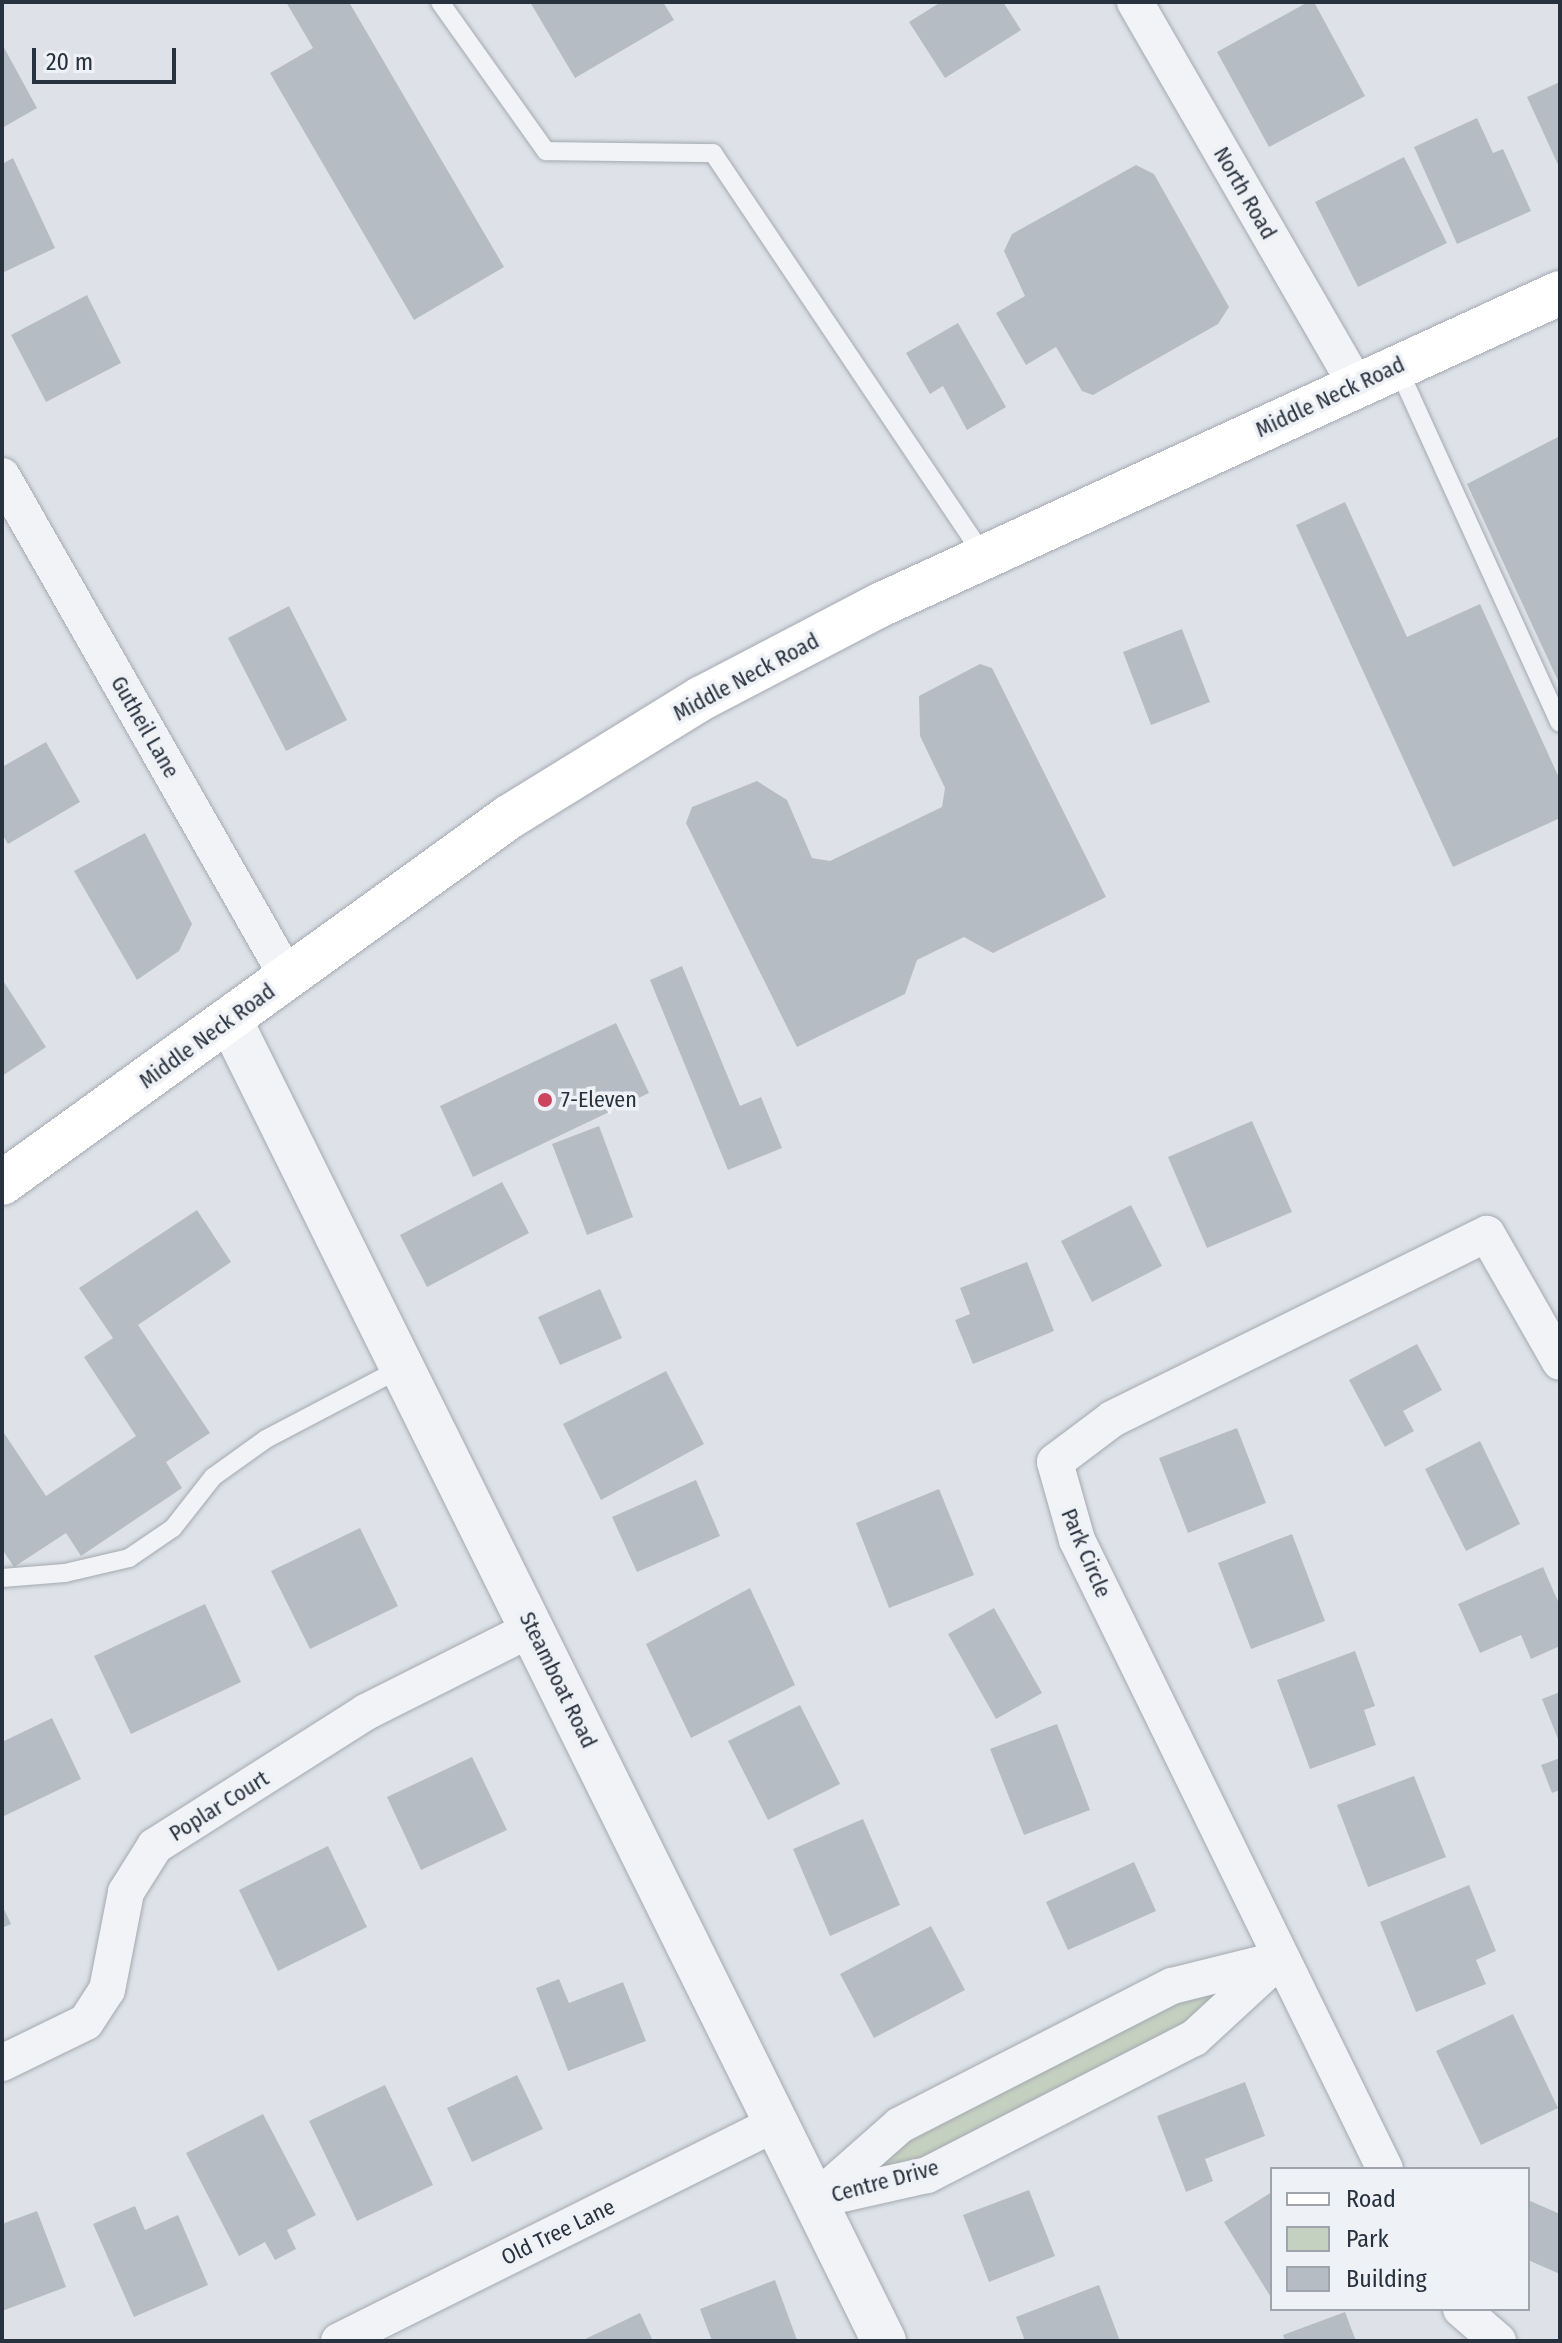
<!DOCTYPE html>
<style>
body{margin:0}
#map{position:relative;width:1562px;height:2343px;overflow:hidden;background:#dee2e8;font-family:"Fira Sans Condensed",sans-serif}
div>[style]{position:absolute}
.green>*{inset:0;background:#c5d1c0}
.building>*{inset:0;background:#b6bcc4}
.roads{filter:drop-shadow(0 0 2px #a4a9b2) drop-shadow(0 0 2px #a4a9b2)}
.service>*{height:18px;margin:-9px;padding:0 9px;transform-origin:9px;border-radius:9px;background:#f1f3f6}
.minor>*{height:36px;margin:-18px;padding:0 18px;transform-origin:18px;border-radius:18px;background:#f1f3f6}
.tertiary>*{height:44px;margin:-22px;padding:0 22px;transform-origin:22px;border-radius:22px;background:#f1f3f6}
.primary>*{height:44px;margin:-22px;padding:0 22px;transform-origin:22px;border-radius:22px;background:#fff}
.dots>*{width:22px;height:22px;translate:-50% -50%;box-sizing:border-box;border:4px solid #eef1f5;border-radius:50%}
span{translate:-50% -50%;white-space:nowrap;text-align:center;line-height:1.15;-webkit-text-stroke:7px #eef1f5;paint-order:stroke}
.street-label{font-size:22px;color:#28313e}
.poi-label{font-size:22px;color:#28313e}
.left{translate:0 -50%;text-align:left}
.frame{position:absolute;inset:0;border:4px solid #28313e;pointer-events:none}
.legend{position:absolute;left:1270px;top:2167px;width:260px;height:144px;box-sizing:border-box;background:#eef1f5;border:2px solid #9fa4ac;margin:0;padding:10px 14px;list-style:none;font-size:24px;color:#28313e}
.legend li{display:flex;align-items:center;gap:16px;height:40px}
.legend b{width:40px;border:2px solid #9fa4ac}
.scale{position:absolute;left:32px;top:48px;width:144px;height:36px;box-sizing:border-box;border:4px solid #28313e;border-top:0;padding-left:10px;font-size:24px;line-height:28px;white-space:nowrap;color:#28313e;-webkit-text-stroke:6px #eef1f5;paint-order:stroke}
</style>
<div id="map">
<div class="green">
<div style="clip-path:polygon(1249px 1974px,1186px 2030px,919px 2163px,850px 2181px,904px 2135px,1177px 1994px)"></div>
</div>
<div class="building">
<div style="clip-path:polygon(286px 2px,349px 2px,504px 267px,414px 320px,270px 73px,313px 48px)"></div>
<div style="clip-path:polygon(530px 2px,663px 2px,674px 20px,575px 78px)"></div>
<div style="clip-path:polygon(941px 2px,1003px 2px,1021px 30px,945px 78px,909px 22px)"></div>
<div style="clip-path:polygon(1308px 2px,1314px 2px,1365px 96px,1269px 147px,1217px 52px)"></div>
<div style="clip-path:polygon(2px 44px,37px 108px,2px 128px)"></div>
<div style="clip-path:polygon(1560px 82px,1560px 169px,1527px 97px)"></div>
<div style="clip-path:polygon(1477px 118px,1493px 153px,1503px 149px,1531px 211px,1457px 244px,1414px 147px)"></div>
<div style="clip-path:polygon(1404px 157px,1447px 243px,1358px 287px,1315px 202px)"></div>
<div style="clip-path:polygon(13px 158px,55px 248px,2px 273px,2px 164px)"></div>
<div style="clip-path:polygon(1136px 165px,1154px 174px,1229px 307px,1218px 324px,1093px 395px,1082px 391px,1056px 347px,1026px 365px,996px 313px,1025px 296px,1004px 251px,1012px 234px)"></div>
<div style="clip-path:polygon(87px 295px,121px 363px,46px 402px,11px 335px)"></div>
<div style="clip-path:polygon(958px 323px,1006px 407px,967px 430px,943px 386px,930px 394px,906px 353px)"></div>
<div style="clip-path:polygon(1558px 437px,1560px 443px,1560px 685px,1467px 484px)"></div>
<div style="clip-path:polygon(1345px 502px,1407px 637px,1480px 604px,1560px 780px,1560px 818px,1453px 867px,1296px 525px)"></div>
<div style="clip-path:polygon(289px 606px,347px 720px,286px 751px,228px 638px)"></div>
<div style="clip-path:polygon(1182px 629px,1210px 702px,1151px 725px,1123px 652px)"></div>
<div style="clip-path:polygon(980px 664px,992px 668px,1106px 897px,993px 953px,964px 937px,917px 960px,905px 994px,797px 1047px,686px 823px,692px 807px,757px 781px,787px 800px,812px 858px,830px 861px,942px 807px,945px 788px,920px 736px,919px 696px)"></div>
<div style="clip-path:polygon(46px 742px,80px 802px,8px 844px,2px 834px,2px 767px)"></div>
<div style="clip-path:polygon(145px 833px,192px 924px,179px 951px,137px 980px,74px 871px)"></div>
<div style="clip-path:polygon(682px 966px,740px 1106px,761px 1097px,782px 1148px,728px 1170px,650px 980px)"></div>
<div style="clip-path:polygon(2px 979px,46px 1047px,2px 1076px)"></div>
<div style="clip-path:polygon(616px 1023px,649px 1093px,473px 1177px,440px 1106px)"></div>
<div style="clip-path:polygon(1252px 1121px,1292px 1212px,1207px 1248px,1168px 1157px)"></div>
<div style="clip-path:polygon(599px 1126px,633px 1217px,587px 1235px,552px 1144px)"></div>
<div style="clip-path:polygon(502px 1182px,529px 1233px,427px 1287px,400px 1235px)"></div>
<div style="clip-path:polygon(1131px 1205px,1162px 1266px,1092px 1302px,1061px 1241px)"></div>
<div style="clip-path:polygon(197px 1210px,231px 1262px,138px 1325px,210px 1433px,166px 1462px,182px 1488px,81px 1556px,66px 1533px,14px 1567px,2px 1549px,2px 1430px,46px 1496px,136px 1436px,84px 1357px,113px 1338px,79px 1288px)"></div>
<div style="clip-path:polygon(1027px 1262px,1054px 1331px,973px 1364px,955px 1320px,970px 1314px,960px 1288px)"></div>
<div style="clip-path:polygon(600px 1289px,622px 1338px,560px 1365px,538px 1317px)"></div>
<div style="clip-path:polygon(1417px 1344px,1442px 1390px,1403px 1411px,1414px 1431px,1385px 1447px,1349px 1380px)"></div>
<div style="clip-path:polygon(666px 1371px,704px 1444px,601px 1500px,563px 1424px)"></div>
<div style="clip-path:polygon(1237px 1428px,1266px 1503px,1188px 1533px,1159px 1458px)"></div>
<div style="clip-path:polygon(1480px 1441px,1520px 1524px,1466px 1551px,1425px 1469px)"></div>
<div style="clip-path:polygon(696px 1480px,720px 1536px,637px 1572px,612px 1517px)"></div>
<div style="clip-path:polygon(939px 1489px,974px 1575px,889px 1608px,856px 1523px)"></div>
<div style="clip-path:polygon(360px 1528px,398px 1606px,310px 1649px,271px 1571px)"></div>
<div style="clip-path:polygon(1292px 1534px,1325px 1621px,1251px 1649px,1218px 1563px)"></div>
<div style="clip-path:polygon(1543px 1567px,1560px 1606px,1560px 1646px,1531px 1659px,1521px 1635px,1480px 1653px,1458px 1604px)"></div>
<div style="clip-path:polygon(750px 1588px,795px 1685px,691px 1738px,646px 1644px)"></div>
<div style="clip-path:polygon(205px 1604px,241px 1682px,131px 1734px,94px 1656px)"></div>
<div style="clip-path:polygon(994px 1608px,1042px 1693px,996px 1719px,948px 1634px)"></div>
<div style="clip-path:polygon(1355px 1651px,1375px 1706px,1364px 1710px,1376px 1745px,1310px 1769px,1277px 1680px)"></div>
<div style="clip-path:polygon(1560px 1692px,1560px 1744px,1542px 1699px)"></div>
<div style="clip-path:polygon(800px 1705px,840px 1784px,768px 1820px,728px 1741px)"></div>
<div style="clip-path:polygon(52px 1718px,81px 1779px,2px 1817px,2px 1742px)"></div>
<div style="clip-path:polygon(1057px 1724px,1090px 1810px,1024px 1835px,990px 1749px)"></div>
<div style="clip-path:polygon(472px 1757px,507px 1830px,421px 1870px,387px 1797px)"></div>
<div style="clip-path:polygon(1560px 1758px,1560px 1790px,1552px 1793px,1541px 1765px)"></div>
<div style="clip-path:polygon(1414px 1776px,1446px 1857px,1368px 1887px,1337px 1805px)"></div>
<div style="clip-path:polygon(863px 1819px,900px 1905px,830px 1936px,793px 1849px)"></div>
<div style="clip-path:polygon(328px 1846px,367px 1927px,278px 1971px,239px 1890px)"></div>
<div style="clip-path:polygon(1134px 1862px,1156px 1911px,1068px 1950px,1046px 1902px)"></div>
<div style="clip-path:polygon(1469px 1885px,1496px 1951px,1476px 1960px,1486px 1984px,1416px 2012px,1380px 1922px)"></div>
<div style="clip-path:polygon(2px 1905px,11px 1924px,2px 1928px)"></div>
<div style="clip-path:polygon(931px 1926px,965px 1990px,874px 2038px,840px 1974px)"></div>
<div style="clip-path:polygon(559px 1979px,569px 2003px,623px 1982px,646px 2041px,568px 2071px,536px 1988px)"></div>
<div style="clip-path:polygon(1513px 2014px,1558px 2108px,1481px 2145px,1436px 2051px)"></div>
<div style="clip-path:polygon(517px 2075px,543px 2129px,472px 2162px,447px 2108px)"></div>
<div style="clip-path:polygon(1245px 2082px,1265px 2136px,1205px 2159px,1213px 2181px,1186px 2192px,1157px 2116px)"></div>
<div style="clip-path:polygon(385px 2085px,433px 2185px,357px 2221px,309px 2121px)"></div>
<div style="clip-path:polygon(263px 2114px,316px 2215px,287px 2230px,296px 2249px,275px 2260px,265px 2242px,239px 2256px,186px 2153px)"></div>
<div style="clip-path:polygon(1029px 2190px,1055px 2256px,989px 2282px,963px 2215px)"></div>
<div style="clip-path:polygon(1272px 2192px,1272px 2299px,1224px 2222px)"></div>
<div style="clip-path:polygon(1528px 2200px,1560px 2214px,1560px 2274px,1528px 2260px)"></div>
<div style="clip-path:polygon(135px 2206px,145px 2230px,178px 2215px,208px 2285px,134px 2317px,93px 2224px)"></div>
<div style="clip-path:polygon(37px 2211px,66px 2287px,2px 2311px,2px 2224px)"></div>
<div style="clip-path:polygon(775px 2280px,797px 2340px,712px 2341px,700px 2309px)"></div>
<div style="clip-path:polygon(1099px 2285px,1120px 2341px,1025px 2341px,1016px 2317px)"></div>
<div style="clip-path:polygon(1345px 2312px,1356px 2341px,1285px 2341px,1283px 2335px)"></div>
<div style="clip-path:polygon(640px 2313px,653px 2341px,581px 2341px)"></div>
</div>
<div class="roads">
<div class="service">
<div style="left:440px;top:2px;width:183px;rotate:54.6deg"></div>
<div style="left:546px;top:151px;width:167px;rotate:0.7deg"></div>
<div style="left:713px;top:153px;width:486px;rotate:56.1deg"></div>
<div style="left:1397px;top:366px;width:392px;rotate:65.5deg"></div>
<div style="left:2px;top:1578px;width:63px;rotate:-4.5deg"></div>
<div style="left:65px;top:1573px;width:66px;rotate:-13.2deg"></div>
<div style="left:129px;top:1558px;width:53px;rotate:-34.3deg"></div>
<div style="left:173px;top:1528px;width:65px;rotate:-51.9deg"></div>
<div style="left:213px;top:1477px;width:65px;rotate:-35.6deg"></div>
<div style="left:266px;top:1439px;width:155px;rotate:-27.7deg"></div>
</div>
<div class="minor">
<div style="left:1135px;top:2px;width:442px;rotate:60deg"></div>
<div style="left:2px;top:476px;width:578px;rotate:60.33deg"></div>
<div style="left:1280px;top:1959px;width:117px;rotate:137.4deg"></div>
<div style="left:1194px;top:2038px;width:300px;rotate:152.8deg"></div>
<div style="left:927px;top:2175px;width:115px;rotate:167.4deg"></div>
<div style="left:815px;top:2200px;width:113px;rotate:-41.4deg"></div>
<div style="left:900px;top:2125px;width:305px;rotate:-27.1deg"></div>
<div style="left:1172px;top:1986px;width:111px;rotate:-14deg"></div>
<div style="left:2px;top:2063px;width:93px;rotate:-26deg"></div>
<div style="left:86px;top:2022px;width:38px;rotate:-57deg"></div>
<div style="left:107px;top:1990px;width:100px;rotate:-79deg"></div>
<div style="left:126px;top:1892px;width:54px;rotate:-57.8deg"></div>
<div style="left:155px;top:1846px;width:250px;rotate:-32.4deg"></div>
<div style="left:366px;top:1712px;width:187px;rotate:-26.7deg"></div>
<div style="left:1385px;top:2169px;width:700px;rotate:-116.09deg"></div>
<div style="left:1077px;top:1540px;width:81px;rotate:-105.8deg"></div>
<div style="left:1055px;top:1462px;width:71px;rotate:-37deg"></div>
<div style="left:1112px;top:1419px;width:418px;rotate:-26.3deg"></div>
<div style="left:1487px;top:1234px;width:147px;rotate:60.3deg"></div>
<div style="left:1461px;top:2309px;width:49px;rotate:40.9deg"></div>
<div style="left:339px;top:2341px;width:489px;rotate:-26.5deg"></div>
</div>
<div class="tertiary">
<div style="left:230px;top:1020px;width:1474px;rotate:63.66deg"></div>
</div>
<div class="primary">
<div style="left:2px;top:1183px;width:625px;rotate:-35.83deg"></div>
<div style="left:509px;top:817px;width:227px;rotate:-31.7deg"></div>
<div style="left:702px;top:698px;width:201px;rotate:-27.6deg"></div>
<div style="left:880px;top:605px;width:748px;rotate:-24.65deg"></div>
</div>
</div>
<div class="dots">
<div style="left:545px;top:1100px;background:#cb455f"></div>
</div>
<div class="street-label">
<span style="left:1245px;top:193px;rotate:60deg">North Road</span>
<span style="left:1330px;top:397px;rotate:-25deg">Middle Neck Road</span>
<span style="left:746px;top:677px;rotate:-28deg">Middle Neck Road</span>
<span style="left:145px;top:727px;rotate:60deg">Gutheil Lane</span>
<span style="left:207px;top:1036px;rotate:-36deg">Middle Neck Road</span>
<span style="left:1086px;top:1553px;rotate:67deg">Park Circle</span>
<span style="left:558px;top:1680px;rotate:64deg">Steamboat Road</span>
<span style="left:219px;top:1806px;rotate:-32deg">Poplar Court</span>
<span style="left:885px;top:2181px;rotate:-15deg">Centre Drive</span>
<span style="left:558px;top:2232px;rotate:-26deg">Old Tree Lane</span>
</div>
<div class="poi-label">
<span class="left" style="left:561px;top:1100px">7-Eleven</span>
</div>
<div class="frame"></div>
<ul class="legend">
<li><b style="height:10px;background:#fff"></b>Road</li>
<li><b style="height:22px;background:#c5d1c0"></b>Park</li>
<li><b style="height:22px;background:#b6bcc4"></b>Building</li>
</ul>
<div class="scale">20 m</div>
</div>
